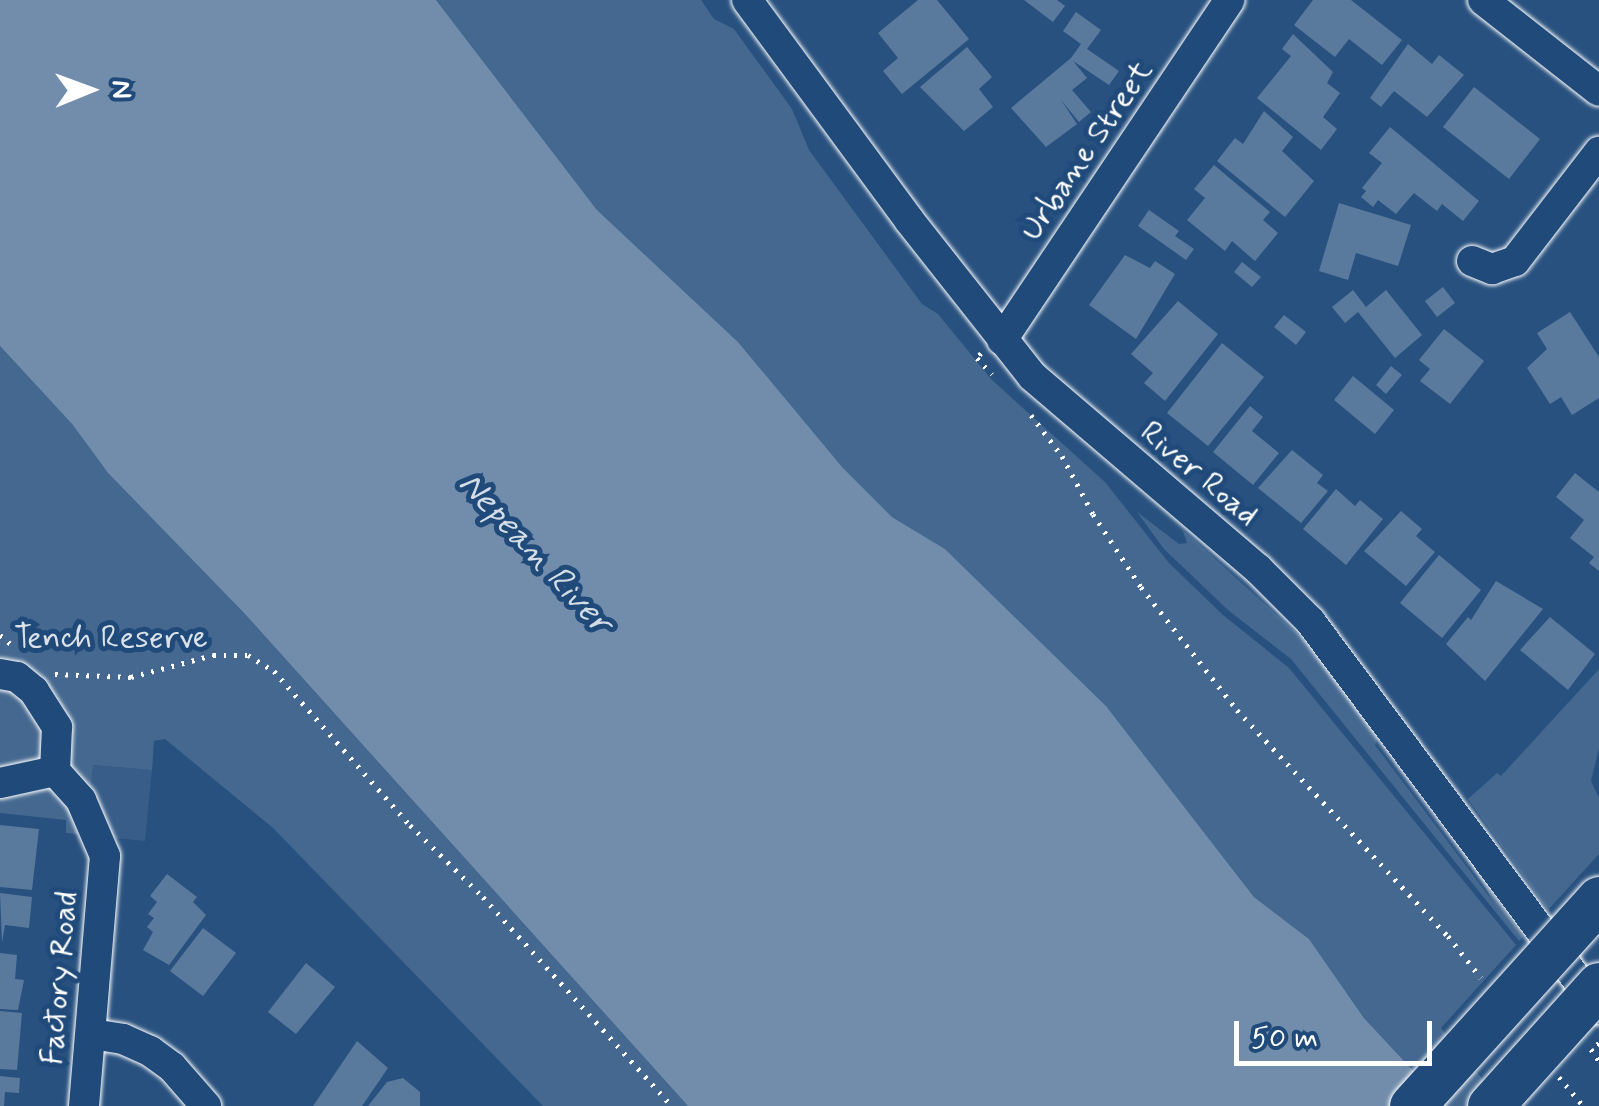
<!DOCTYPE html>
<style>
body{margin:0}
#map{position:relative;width:1599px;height:1106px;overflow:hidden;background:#28517f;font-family:Mynerve,sans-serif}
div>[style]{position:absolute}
.built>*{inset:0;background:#375d88}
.green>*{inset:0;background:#446890}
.water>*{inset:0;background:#718dab}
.building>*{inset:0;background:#5a7a9d}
.path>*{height:5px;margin-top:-2.5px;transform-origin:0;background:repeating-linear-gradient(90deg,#fff 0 2.5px,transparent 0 10.5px)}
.roads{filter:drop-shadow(0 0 2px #fff) drop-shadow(0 0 2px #fff)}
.minor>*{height:30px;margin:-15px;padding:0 15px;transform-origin:15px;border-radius:15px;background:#1f4a7a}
.bridges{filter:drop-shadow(0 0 2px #fff) drop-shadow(0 0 2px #fff)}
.highway-bridge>*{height:45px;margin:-22.5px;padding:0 22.5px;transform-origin:22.5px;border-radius:22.5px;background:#1f4a7a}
span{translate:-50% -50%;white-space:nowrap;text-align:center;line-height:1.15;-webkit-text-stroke:10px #1f4a7a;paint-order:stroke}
.street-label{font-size:32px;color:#fff}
.park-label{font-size:32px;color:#dae1e9}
.water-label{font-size:35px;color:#d4dde6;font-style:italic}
.north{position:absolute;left:40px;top:40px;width:100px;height:100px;-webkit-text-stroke:8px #1f4a7a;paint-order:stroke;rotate:89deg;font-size:28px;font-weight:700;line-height:40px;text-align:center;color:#fff}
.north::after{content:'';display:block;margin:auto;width:35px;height:45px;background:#fff;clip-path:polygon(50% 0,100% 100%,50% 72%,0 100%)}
.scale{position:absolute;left:1234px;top:1021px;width:198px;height:45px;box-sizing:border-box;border:5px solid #fff;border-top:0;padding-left:12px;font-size:30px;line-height:35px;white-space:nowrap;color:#fff;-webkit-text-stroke:8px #1f4a7a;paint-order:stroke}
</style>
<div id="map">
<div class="built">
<div style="clip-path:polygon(92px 765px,152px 770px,145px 841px,85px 835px)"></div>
</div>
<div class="green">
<div style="clip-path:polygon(436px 0,701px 0,714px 19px,734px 29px,792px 109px,809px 150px,922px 304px,938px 314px,992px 380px,1105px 482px,1169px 563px,1223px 615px,1289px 668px,1516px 945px,1441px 1028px,1504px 1106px,1446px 1106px,1364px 1018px,1309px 939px,1254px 897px,1106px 706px,945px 549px,892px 517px,842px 468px,738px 342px,597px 210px)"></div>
<div style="clip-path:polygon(0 346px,72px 424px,108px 473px,244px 613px,688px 1106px,543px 1106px,273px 828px,165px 739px,154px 741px,152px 770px,93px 765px,85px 835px,66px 833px,66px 820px,0 813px)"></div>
<div style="clip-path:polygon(1137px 512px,1179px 544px,1187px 543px,1183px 531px,1192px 538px,1314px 649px,1380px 732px,1375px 745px,1494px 903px,1462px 849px,1523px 937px,1519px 941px,1291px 659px,1228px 610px,1164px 549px)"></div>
<div style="clip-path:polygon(1599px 669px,1599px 748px,1591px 781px,1599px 798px,1599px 854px,1548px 910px,1468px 799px,1497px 773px,1501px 776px)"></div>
</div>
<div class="water">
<div style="clip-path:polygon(0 0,436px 0,597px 210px,738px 342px,842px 467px,892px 517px,945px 549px,1106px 706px,1254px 897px,1309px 939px,1364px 1018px,1446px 1106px,688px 1106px,244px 613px,108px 473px,72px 424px,0 346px)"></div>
</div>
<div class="building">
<div style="clip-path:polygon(918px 0,937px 0,969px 39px,902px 94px,883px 71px,898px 58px,878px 33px)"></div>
<div style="clip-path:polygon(1024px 0,1057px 0,1065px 6px,1053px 22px)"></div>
<div style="clip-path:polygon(1313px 0,1351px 0,1402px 40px,1382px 65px,1349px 39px,1335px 57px,1294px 25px)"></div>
<div style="clip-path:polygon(1076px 12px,1101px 30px,1087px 49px,1119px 71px,1109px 85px,1073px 61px,1087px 78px,1072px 90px,1091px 112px,1079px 122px,1061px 100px,1077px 124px,1046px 147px,1011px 108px,1071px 58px,1081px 44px,1063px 31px)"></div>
<div style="clip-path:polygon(1293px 34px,1333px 72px,1327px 83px,1340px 93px,1323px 117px,1337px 129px,1321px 150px,1257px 98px,1291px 56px,1282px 49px)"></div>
<div style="clip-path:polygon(1408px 44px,1432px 64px,1439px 55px,1464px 75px,1427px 117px,1394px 91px,1381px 107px,1370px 98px)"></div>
<div style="clip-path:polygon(967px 47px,992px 77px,979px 89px,993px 107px,964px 131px,920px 87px)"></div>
<div style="clip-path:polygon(1474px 87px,1540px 139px,1509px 179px,1443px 127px)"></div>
<div style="clip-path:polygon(1264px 111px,1293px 137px,1282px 151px,1314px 181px,1285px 217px,1217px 161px,1235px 138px,1243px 144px)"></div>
<div style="clip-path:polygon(1390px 127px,1479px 201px,1463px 221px,1442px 204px,1437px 211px,1414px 193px,1396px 214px,1378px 200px,1373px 207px,1361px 197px,1366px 191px,1362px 188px,1382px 163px,1369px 153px)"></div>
<div style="clip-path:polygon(1214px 165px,1270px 212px,1263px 220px,1278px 233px,1255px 261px,1232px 241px,1225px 251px,1187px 220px,1205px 198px,1194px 189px)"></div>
<div style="clip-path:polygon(1339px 203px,1411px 225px,1398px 266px,1356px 253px,1348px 280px,1319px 271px)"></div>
<div style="clip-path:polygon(1149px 210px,1179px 231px,1175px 236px,1194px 249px,1186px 260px,1138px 226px)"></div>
<div style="clip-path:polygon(1125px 255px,1150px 268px,1155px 261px,1175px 274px,1136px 339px,1089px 305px)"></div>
<div style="clip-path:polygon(1242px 262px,1261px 277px,1252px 287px,1234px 272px)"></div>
<div style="clip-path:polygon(1443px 287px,1455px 303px,1437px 317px,1425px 301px)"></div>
<div style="clip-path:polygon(1353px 290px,1366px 307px,1386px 290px,1422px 335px,1395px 358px,1358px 312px,1345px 323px,1332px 307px)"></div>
<div style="clip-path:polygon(1178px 301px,1218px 334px,1165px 401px,1144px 383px,1153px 373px,1131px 354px)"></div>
<div style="clip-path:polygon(1570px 312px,1599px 357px,1599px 398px,1572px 415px,1561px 397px,1550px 404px,1527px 368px,1547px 349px,1537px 333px)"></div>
<div style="clip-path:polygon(1284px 315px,1306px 332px,1296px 345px,1274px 327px)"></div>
<div style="clip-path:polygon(1444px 329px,1484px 361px,1450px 404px,1420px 381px,1430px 369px,1419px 360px)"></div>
<div style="clip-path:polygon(1222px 343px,1264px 377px,1208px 446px,1167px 413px)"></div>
<div style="clip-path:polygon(1391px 366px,1402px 375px,1386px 394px,1376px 385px)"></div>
<div style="clip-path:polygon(1353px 376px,1394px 410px,1375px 434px,1334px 400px)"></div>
<div style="clip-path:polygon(1250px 406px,1263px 417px,1252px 431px,1279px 453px,1253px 485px,1213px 452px)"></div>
<div style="clip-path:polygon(1292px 450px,1323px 475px,1317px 483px,1328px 491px,1301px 523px,1258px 488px)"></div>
<div style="clip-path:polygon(1575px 473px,1599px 492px,1599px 571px,1589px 563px,1594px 557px,1570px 538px,1584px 520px,1556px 497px)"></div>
<div style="clip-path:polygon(1336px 489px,1355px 506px,1360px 500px,1383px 519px,1346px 565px,1303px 529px)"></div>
<div style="clip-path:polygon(1401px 511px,1422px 529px,1416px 536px,1435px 552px,1406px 586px,1364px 551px)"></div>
<div style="clip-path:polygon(1439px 555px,1481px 590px,1442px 638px,1400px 603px)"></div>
<div style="clip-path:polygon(1496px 581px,1543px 609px,1485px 681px,1446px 644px,1468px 617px,1471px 620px)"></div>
<div style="clip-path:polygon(1550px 617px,1595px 654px,1568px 690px,1520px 650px)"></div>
<div style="clip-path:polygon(0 825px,39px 829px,32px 890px,0 887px)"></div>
<div style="clip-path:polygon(167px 874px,197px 897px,193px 902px,206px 915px,169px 965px,143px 950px,153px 932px,147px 927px,154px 918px,148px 914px,157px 902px,150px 896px)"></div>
<div style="clip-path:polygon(0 893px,32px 897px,29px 928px,5px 925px,2px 943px)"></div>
<div style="clip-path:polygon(203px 928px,236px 953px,203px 996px,170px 971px)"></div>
<div style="clip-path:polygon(0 953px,17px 955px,15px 979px,24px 980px,18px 1010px,0 1009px)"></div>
<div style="clip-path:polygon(306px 963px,335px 987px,296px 1034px,268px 1012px)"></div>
<div style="clip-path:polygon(0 1011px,22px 1013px,17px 1070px,0 1069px)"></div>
<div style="clip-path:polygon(357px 1041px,388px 1068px,362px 1106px,313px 1106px)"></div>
<div style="clip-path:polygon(0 1076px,20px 1078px,19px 1093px,5px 1092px,4px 1106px,0 1106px)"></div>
<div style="clip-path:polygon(403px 1078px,420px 1092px,420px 1106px,368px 1106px,387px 1082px)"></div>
</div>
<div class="path">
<div style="left:981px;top:353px;width:6px;rotate:129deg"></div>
<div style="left:977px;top:358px;width:22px;rotate:47deg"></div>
<div style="left:1031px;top:415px;width:51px;rotate:52.9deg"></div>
<div style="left:1062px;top:456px;width:66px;rotate:61.9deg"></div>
<div style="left:1093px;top:514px;width:87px;rotate:56.7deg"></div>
<div style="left:1141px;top:587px;width:156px;rotate:52deg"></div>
<div style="left:1237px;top:710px;width:309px;rotate:47deg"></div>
<div style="left:1448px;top:936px;width:53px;rotate:51.8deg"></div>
<div style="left:0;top:635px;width:17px;rotate:40deg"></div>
<div style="left:55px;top:674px;width:76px;rotate:2.3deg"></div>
<div style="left:131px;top:677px;width:85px;rotate:-15deg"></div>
<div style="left:213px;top:655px;width:35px"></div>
<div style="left:248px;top:655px;width:31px;rotate:32deg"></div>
<div style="left:274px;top:671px;width:205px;rotate:48.6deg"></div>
<div style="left:410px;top:825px;width:103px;rotate:44.6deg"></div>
<div style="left:483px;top:897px;width:282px;rotate:47.9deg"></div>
<div style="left:1599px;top:1043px;width:10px;rotate:143deg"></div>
<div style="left:1591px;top:1049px;width:14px;rotate:56deg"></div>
<div style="left:1559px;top:1077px;width:38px;rotate:50deg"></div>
</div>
<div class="roads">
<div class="minor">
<div style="left:747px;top:0;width:273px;rotate:53.6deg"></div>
<div style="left:909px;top:220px;width:199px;rotate:51.7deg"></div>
<div style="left:1032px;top:376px;width:297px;rotate:40.5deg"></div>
<div style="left:1258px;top:569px;width:74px;rotate:45deg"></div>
<div style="left:1310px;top:621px;width:484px;rotate:53.3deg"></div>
<div style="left:1483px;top:0;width:147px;rotate:38.1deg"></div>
<div style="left:1472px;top:261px;width:22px;rotate:22deg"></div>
<div style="left:1492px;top:269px;width:24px;rotate:-19deg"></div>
<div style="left:1515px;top:261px;width:138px;rotate:-52.4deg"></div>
<div style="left:1002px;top:340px;width:409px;rotate:-56.2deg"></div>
<div style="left:0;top:674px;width:17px;rotate:10deg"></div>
<div style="left:17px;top:677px;width:22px;rotate:39deg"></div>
<div style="left:34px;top:691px;width:43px;rotate:57.4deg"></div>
<div style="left:57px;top:727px;width:44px;rotate:92.6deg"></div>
<div style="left:55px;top:771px;width:39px;rotate:48deg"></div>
<div style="left:81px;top:800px;width:61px;rotate:66.8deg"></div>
<div style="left:105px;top:856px;width:251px;rotate:94.8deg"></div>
<div style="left:0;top:783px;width:56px;rotate:-12.3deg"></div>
<div style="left:92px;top:1034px;width:31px;rotate:9deg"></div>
<div style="left:123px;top:1039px;width:30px;rotate:24deg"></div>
<div style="left:150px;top:1051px;width:27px;rotate:36deg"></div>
<div style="left:172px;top:1067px;width:52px;rotate:48.9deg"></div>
</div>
</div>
<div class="bridges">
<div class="highway-bridge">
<div style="left:1412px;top:1106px;width:279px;rotate:-47.9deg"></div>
<div style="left:1490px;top:1106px;width:163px;rotate:-48deg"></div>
</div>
</div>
<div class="street-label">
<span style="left:1087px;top:151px;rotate:-56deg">Urbane Street</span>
<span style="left:1199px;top:474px;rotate:40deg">River Road</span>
<span style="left:60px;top:978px;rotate:-85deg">Factory Road</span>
</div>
<div class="park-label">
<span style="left:111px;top:638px">Tench Reserve</span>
</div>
<div class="water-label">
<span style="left:535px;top:553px;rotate:47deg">Nepean River</span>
</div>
<div class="north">N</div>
<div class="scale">50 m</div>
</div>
